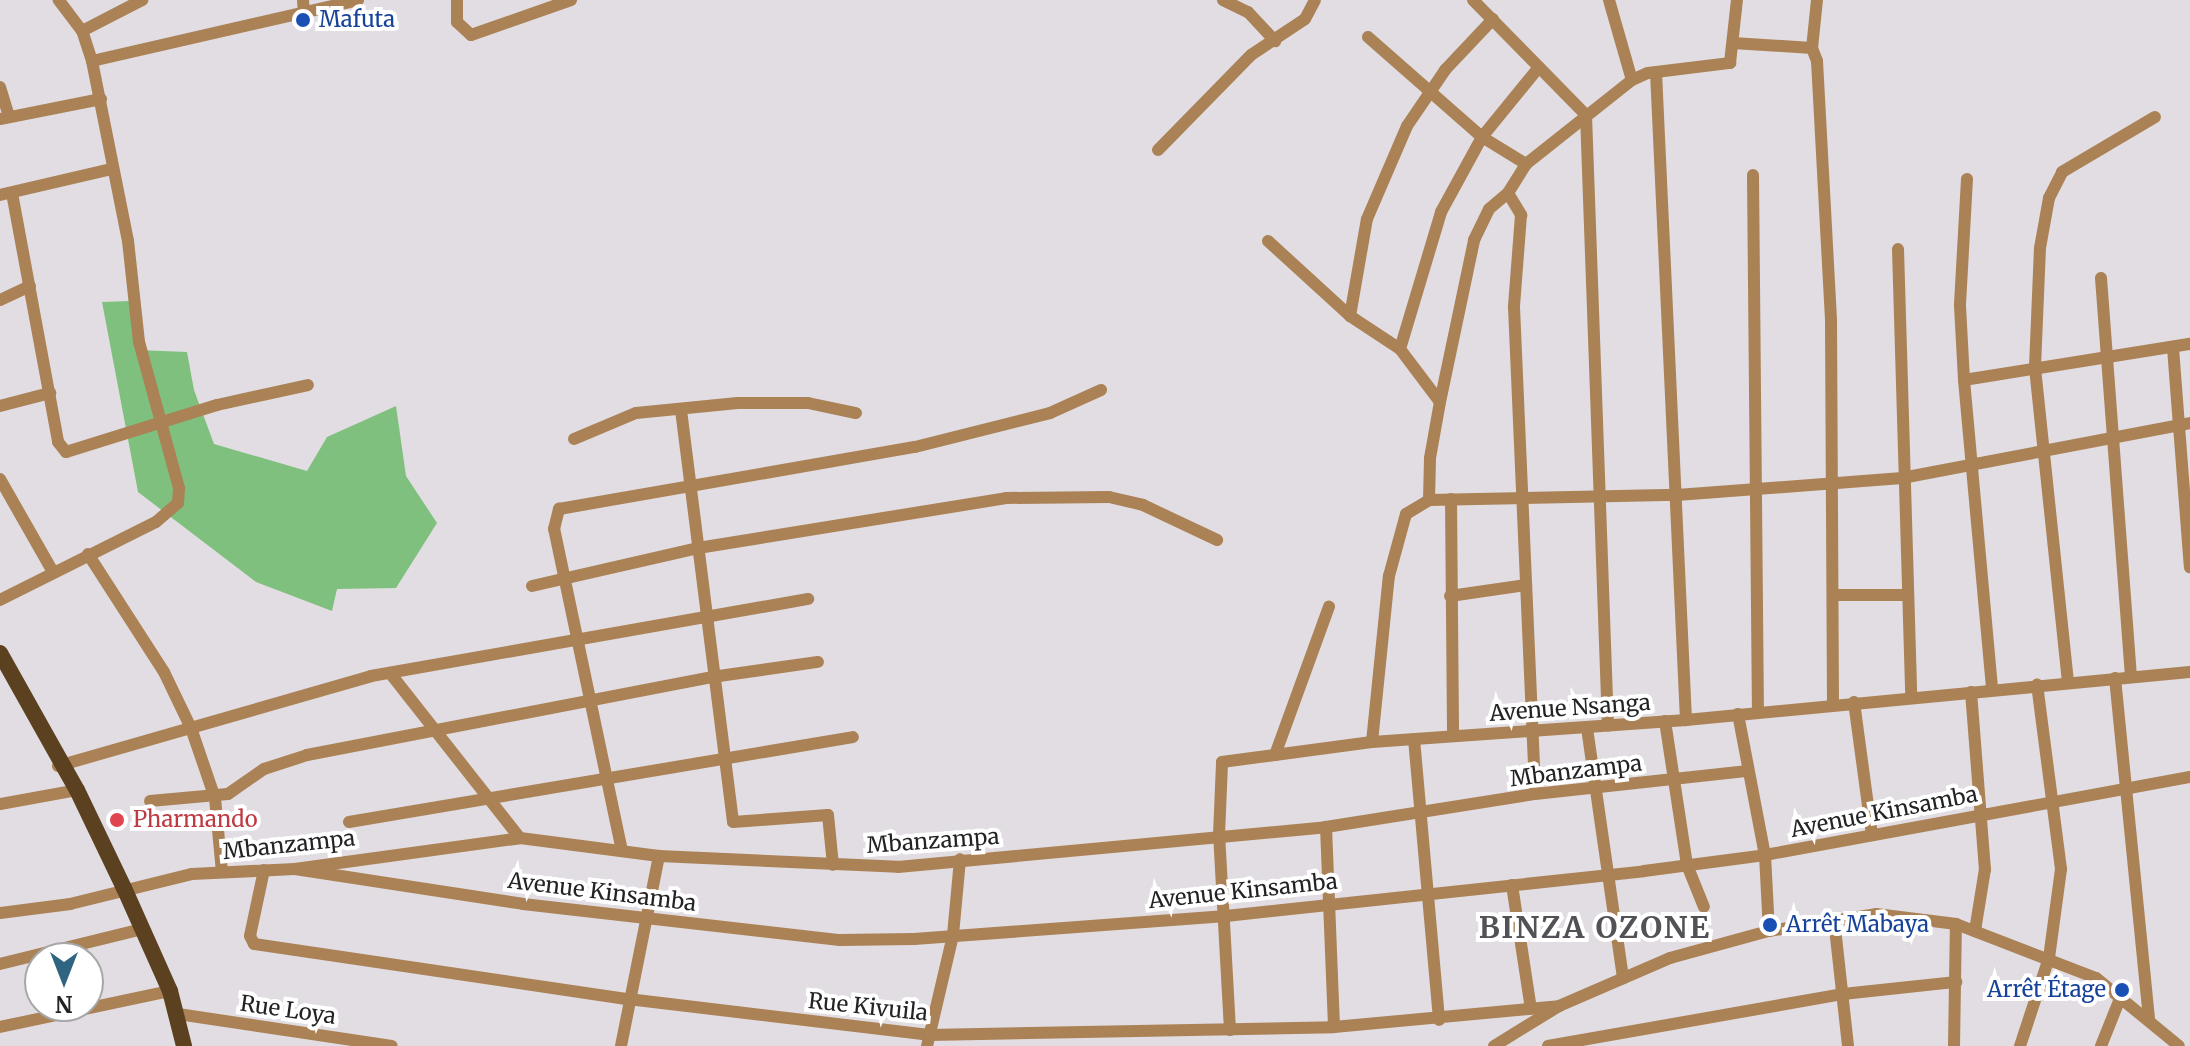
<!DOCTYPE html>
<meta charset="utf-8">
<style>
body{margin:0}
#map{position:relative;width:2190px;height:1046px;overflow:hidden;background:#e1dde3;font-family:Merriweather,serif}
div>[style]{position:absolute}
.forest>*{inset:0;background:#80c07e}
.minor>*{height:12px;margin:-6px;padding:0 6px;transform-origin:6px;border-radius:6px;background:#aa8255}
.major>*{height:16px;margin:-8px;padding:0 8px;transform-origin:8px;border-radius:8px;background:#5c4121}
.dots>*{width:22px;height:22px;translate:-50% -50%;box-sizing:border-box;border:4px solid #fff;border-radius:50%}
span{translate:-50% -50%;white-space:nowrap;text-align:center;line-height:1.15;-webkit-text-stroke:8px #fff;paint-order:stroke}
.transit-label{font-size:22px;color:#164399}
.left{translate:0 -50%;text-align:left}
.right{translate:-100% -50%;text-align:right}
.street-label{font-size:22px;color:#232224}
.health-label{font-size:22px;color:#be3a42}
.district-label{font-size:30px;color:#535156;font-weight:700;letter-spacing:2px}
.north{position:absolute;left:24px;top:942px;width:80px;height:80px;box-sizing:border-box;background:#fff;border:2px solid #a7a7a7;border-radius:50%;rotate:180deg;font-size:22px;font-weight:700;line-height:32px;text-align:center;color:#232224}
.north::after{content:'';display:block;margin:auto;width:28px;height:36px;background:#2f6580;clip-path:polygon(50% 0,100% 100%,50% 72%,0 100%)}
</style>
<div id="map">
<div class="forest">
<div style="clip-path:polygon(130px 301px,137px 350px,187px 352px,194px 390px,214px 444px,307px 471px,327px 437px,396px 406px,406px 476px,437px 523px,396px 588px,337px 589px,332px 611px,256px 582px,138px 492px,102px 302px)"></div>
</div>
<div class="minor">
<div style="left:303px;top:0;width:16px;rotate:86deg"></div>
<div style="left:457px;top:0;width:22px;rotate:90deg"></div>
<div style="left:457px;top:22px;width:19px;rotate:43deg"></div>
<div style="left:471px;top:35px;width:106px;rotate:-19.3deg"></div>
<div style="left:1223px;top:0;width:28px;rotate:26deg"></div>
<div style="left:1248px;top:12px;width:40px;rotate:47deg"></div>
<div style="left:1473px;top:0;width:161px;rotate:45.5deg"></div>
<div style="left:1586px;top:115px;width:611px;rotate:87.94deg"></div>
<div style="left:1609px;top:0;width:83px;rotate:74deg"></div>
<div style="left:1817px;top:0;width:48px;rotate:95.9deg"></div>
<div style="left:1812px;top:48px;width:14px;rotate:69deg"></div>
<div style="left:1817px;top:61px;width:260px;rotate:86.9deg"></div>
<div style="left:1831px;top:321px;width:383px;rotate:89.7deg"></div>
<div style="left:82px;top:31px;width:68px;rotate:-27.3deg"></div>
<div style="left:1368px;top:37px;width:152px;rotate:41.3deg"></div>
<div style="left:1482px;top:137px;width:52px;rotate:31.5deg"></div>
<div style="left:1733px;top:43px;width:79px;rotate:3.6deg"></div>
<div style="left:92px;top:61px;width:273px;rotate:-12.9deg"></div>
<div style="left:1656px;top:72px;width:649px;rotate:87.35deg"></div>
<div style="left:0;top:87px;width:30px;rotate:73deg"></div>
<div style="left:0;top:119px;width:103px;rotate:-11.2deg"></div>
<div style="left:1158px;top:150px;width:133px;rotate:-45.6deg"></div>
<div style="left:1251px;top:55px;width:65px;rotate:-33.7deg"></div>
<div style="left:1305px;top:19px;width:21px;rotate:-62deg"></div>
<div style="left:1753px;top:175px;width:537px;rotate:89.47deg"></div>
<div style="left:1967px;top:179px;width:127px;rotate:93.2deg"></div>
<div style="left:1960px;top:306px;width:74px;rotate:86.9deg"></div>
<div style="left:1964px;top:380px;width:311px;rotate:84.8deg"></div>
<div style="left:12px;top:193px;width:253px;rotate:79.5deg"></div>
<div style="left:58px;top:442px;width:13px;rotate:51deg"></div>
<div style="left:66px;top:452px;width:158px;rotate:-17.3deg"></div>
<div style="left:217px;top:405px;width:93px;rotate:-12.4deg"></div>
<div style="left:1508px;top:193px;width:26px;rotate:59deg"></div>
<div style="left:1521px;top:215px;width:92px;rotate:94.4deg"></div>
<div style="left:1514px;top:307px;width:487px;rotate:87.5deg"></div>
<div style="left:0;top:195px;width:115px;rotate:-13.1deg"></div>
<div style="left:1268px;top:241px;width:111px;rotate:42.4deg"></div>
<div style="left:1350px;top:316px;width:60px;rotate:33.4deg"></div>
<div style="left:1400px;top:349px;width:66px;rotate:53deg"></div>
<div style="left:1898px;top:249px;width:447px;rotate:88.3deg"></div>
<div style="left:2101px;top:278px;width:400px;rotate:85.7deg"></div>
<div style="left:0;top:300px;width:33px;rotate:-25deg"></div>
<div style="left:1350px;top:316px;width:98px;rotate:-80.1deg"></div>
<div style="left:1367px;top:219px;width:101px;rotate:-66.7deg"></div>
<div style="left:1407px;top:126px;width:68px;rotate:-55.8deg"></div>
<div style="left:1445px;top:70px;width:70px;rotate:-46.7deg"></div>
<div style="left:2173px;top:348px;width:220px;rotate:85.6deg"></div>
<div style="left:1400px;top:349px;width:143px;rotate:-73.3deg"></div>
<div style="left:1441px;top:212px;width:85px;rotate:-61.3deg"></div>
<div style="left:1482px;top:137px;width:90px;rotate:-50.8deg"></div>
<div style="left:1964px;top:380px;width:229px;rotate:-9.1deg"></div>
<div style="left:0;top:406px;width:52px;rotate:-14.6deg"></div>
<div style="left:681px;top:410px;width:415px;rotate:82.8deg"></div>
<div style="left:733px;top:822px;width:95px;rotate:-4.2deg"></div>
<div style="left:828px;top:815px;width:50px;rotate:84.3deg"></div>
<div style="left:574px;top:439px;width:67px;rotate:-22.8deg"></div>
<div style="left:636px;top:413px;width:102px;rotate:-5.6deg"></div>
<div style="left:738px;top:403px;width:70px"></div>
<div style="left:808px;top:403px;width:49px;rotate:11.8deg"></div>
<div style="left:0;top:479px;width:107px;rotate:60.3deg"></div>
<div style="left:1451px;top:499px;width:237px;rotate:89.5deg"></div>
<div style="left:1429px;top:500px;width:42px;rotate:-88.6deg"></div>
<div style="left:1430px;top:458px;width:57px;rotate:-79.9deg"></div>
<div style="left:1440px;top:402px;width:166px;rotate:-78.1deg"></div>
<div style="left:1474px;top:240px;width:34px;rotate:-64deg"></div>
<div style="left:1489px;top:209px;width:25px;rotate:-40deg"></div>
<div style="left:1508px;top:193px;width:34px;rotate:-58deg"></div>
<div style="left:1526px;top:164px;width:135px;rotate:-38.4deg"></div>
<div style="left:1632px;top:80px;width:17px;rotate:-24deg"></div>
<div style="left:1648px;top:73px;width:83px;rotate:-7deg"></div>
<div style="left:1730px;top:63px;width:63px;rotate:-83.7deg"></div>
<div style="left:88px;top:554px;width:140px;rotate:57.2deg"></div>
<div style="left:164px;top:672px;width:62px;rotate:64.3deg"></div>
<div style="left:191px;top:728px;width:74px;rotate:71.1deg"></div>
<div style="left:215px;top:798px;width:74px;rotate:84.6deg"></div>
<div style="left:532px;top:586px;width:170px;rotate:-12.9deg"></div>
<div style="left:698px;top:548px;width:312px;rotate:-9.2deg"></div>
<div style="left:1006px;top:498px;width:103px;rotate:-0.6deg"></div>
<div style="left:1109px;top:497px;width:35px;rotate:13deg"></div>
<div style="left:1143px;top:505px;width:82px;rotate:25.3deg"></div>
<div style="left:1833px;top:595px;width:74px"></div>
<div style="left:1450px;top:596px;width:77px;rotate:-8.2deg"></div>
<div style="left:0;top:600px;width:174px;rotate:-26.6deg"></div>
<div style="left:156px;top:522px;width:29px;rotate:-41deg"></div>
<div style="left:178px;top:503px;width:15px;rotate:-86deg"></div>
<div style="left:179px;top:488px;width:151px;rotate:-105.3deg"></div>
<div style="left:139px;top:342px;width:102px;rotate:-96.2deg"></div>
<div style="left:128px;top:241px;width:184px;rotate:-101.3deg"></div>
<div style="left:92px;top:61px;width:32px;rotate:-108deg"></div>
<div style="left:82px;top:31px;width:39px;rotate:-127deg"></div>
<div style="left:390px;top:673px;width:210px;rotate:51.8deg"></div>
<div style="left:2115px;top:678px;width:344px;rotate:84.3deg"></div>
<div style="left:2068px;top:682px;width:317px;rotate:-96deg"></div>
<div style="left:2035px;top:367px;width:119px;rotate:-87.6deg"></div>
<div style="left:2040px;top:248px;width:51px;rotate:-79.8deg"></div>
<div style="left:2049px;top:198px;width:29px;rotate:-63deg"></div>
<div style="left:2062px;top:172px;width:108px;rotate:-30.6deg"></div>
<div style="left:1971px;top:692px;width:178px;rotate:85.5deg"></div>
<div style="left:1985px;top:869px;width:63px;rotate:99.2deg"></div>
<div style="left:1854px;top:702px;width:134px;rotate:82.3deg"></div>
<div style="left:1738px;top:714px;width:144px;rotate:79.2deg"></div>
<div style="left:1765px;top:855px;width:76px;rotate:87deg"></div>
<div style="left:1665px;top:721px;width:146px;rotate:81.3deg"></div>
<div style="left:1687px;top:865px;width:45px;rotate:68deg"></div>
<div style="left:1587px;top:728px;width:253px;rotate:81.8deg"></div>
<div style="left:1414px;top:739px;width:282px;rotate:84.9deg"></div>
<div style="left:1372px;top:742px;width:167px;rotate:-84.2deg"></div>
<div style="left:1389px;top:576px;width:64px;rotate:-74.7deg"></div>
<div style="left:1406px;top:514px;width:27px;rotate:-31deg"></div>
<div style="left:1429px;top:500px;width:248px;rotate:-1.2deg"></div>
<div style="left:1677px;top:495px;width:226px;rotate:-4.3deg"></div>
<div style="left:1902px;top:478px;width:293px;rotate:-10.8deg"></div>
<div style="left:1275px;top:755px;width:158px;rotate:-70deg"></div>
<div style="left:58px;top:766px;width:326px;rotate:-16deg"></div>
<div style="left:371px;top:676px;width:444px;rotate:-10deg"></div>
<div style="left:150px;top:801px;width:78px;rotate:-5.1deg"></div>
<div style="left:228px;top:794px;width:44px;rotate:-34.8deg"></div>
<div style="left:264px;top:769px;width:45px;rotate:-18deg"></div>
<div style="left:307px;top:755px;width:412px;rotate:-10.9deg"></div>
<div style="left:712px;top:677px;width:107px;rotate:-8.1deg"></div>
<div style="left:0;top:804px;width:78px;rotate:-10.3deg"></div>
<div style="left:349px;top:822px;width:511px;rotate:-9.57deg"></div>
<div style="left:1326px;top:827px;width:200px;rotate:87.7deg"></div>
<div style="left:622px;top:851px;width:329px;rotate:-101.9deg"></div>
<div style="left:554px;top:529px;width:21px;rotate:-76deg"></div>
<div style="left:559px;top:509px;width:361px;rotate:-9.9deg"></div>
<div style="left:915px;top:447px;width:139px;rotate:-14.1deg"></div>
<div style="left:1050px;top:413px;width:56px;rotate:-24.3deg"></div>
<div style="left:295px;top:869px;width:231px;rotate:8.7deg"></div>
<div style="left:523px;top:904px;width:319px;rotate:6.5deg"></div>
<div style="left:840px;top:940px;width:74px;rotate:-0.8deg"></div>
<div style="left:914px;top:939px;width:313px;rotate:-4.2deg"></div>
<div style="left:1226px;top:916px;width:420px;rotate:-6.1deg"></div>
<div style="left:1644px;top:871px;width:122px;rotate:-7.5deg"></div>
<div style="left:1765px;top:855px;width:432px;rotate:-10.4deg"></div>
<div style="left:264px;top:870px;width:67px;rotate:102deg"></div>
<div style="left:250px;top:936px;width:9px;rotate:63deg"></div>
<div style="left:254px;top:944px;width:378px;rotate:8.4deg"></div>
<div style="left:628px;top:999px;width:303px;rotate:6.8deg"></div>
<div style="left:929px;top:1035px;width:405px;rotate:-1.1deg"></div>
<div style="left:1334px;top:1027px;width:226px;rotate:-5.3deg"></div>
<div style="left:1512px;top:885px;width:125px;rotate:81.3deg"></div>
<div style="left:0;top:913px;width:71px;rotate:-7.3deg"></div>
<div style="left:70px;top:904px;width:126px;rotate:-13.8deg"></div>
<div style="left:192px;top:874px;width:103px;rotate:-2.8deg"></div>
<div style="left:295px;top:869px;width:227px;rotate:-7.8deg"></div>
<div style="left:520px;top:838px;width:140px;rotate:7.4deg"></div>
<div style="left:659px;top:856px;width:239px;rotate:2.6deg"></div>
<div style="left:898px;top:867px;width:430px;rotate:-5.3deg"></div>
<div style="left:1326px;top:827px;width:212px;rotate:-9deg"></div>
<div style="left:1535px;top:794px;width:212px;rotate:-6.2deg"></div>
<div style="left:1834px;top:919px;width:128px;rotate:83.7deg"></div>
<div style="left:0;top:964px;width:146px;rotate:-13.8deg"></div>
<div style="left:178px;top:1014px;width:216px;rotate:8.5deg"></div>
<div style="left:0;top:1027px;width:174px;rotate:-12deg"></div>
<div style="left:1230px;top:1030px;width:195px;rotate:-93.2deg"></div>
<div style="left:1219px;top:835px;width:73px;rotate:-87.6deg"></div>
<div style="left:1222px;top:762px;width:151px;rotate:-7.6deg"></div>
<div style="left:1372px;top:742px;width:315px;rotate:-4deg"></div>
<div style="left:1686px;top:720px;width:506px;rotate:-5.44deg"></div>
<div style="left:621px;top:1046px;width:194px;rotate:-78.7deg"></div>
<div style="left:927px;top:1046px;width:114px;rotate:-76.8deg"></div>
<div style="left:953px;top:935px;width:76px;rotate:-84.7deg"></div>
<div style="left:1494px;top:1046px;width:76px;rotate:-31.6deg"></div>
<div style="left:1559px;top:1006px;width:121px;rotate:-23.4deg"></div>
<div style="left:1670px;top:958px;width:103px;rotate:-15.3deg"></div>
<div style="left:1769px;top:931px;width:108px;rotate:-9deg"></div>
<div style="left:1876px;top:914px;width:81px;rotate:7.1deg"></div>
<div style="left:1956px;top:924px;width:150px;rotate:21.1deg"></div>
<div style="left:2096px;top:978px;width:107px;rotate:39.3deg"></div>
<div style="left:1548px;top:1046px;width:300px;rotate:-10deg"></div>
<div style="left:1843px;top:994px;width:114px;rotate:-6.1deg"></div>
<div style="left:1954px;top:1046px;width:122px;rotate:-89.1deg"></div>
<div style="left:2020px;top:1046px;width:93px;rotate:-71.8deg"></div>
<div style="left:2049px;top:958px;width:90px;rotate:-82.3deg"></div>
<div style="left:2061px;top:869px;width:186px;rotate:-97.4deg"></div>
<div style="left:2101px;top:1046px;width:54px;rotate:-68.2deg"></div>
</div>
<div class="major">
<div style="left:0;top:653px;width:157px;rotate:60.7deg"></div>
<div style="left:77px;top:790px;width:109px;rotate:64.4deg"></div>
<div style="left:124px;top:888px;width:113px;rotate:65.9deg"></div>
<div style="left:170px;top:991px;width:57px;rotate:75.7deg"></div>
</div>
<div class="dots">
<div style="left:303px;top:20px;background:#1a4fb4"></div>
<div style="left:117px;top:820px;background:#e0444e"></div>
<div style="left:1770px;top:925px;background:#1a4fb4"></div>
<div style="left:2122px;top:990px;background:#1a4fb4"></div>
</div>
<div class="transit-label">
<span class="left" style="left:319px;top:20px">Mafuta</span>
<span class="left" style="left:1786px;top:925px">Arrêt Mabaya</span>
<span class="right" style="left:2106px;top:990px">Arrêt Étage</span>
</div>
<div class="street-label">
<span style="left:1570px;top:708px;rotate:-4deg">Avenue Nsanga</span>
<span style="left:1576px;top:771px;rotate:-7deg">Mbanzampa</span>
<span style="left:1884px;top:812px;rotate:-11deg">Avenue Kinsamba</span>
<span style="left:933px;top:841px;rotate:-4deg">Mbanzampa</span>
<span style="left:289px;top:845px;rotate:-6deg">Mbanzampa</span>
<span style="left:1243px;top:891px;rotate:-6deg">Avenue Kinsamba</span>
<span style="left:602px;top:892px;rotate:7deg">Avenue Kinsamba</span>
<span style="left:868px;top:1007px;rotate:6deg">Rue Kivuila</span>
<span style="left:288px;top:1010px;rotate:8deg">Rue Loya</span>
</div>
<div class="health-label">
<span class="left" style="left:133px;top:820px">Pharmando</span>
</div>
<div class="district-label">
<span style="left:1595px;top:927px">BINZA OZONE</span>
</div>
<div class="north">N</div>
</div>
